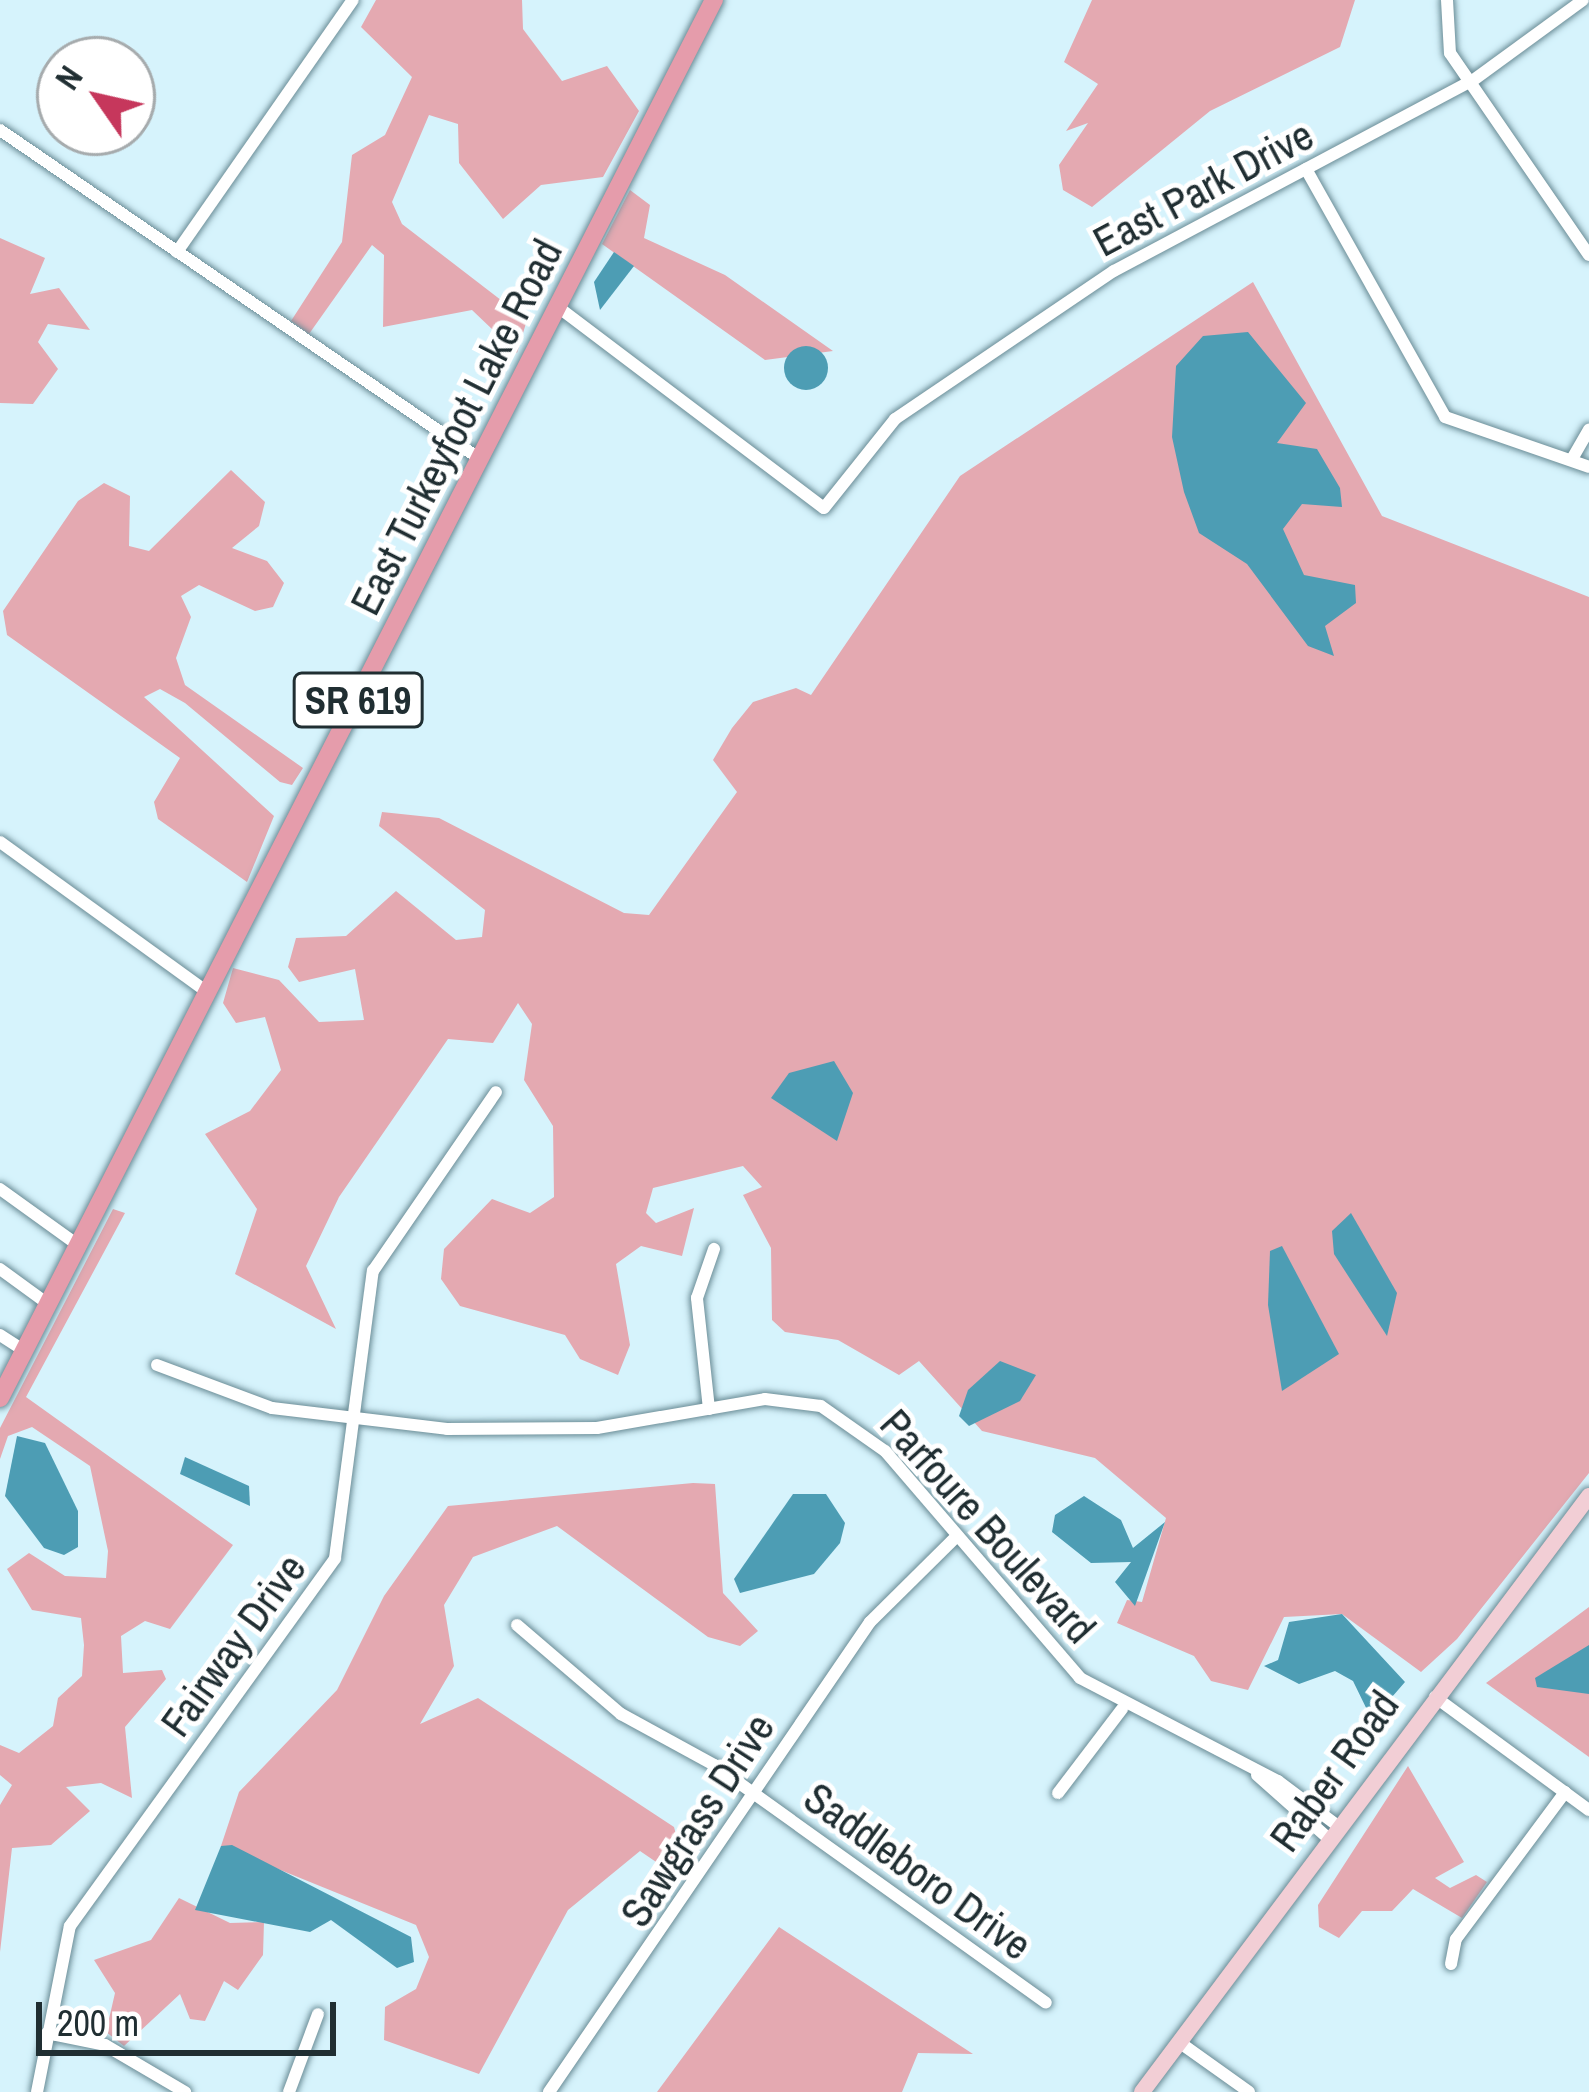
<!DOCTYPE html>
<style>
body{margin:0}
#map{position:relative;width:1589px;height:2092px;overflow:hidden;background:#d6f3fc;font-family:"Archivo Narrow",sans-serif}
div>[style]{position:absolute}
.green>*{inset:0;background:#e4a9b1}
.water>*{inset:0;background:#4d9db4}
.round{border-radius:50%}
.roads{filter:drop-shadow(0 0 3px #6a8c96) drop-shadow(0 0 3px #6a8c96)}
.street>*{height:12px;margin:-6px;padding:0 6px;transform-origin:6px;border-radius:6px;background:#fff}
.secondary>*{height:16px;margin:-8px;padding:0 8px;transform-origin:8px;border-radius:8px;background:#f2ced5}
.primary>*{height:18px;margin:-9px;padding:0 9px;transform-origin:9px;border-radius:9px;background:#e59cab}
span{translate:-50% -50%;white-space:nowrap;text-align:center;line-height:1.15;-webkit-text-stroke:10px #fff;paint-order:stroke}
.shield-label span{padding:3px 9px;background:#fff;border:3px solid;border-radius:9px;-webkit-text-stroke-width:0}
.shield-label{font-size:39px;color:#202e32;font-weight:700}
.street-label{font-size:42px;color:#202e32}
.north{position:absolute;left:36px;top:36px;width:120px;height:120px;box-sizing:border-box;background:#fff;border:3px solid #a6abad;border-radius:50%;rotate:304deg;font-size:33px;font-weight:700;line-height:48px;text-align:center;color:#202e32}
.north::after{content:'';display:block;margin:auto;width:42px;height:54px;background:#c6375c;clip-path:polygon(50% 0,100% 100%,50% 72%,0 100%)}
.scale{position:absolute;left:36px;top:2002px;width:300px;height:54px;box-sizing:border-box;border:6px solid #202e32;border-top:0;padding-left:15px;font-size:36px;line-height:42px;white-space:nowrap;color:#202e32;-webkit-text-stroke:9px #fff;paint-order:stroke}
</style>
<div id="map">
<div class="green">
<div style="clip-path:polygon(376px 0,522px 0,523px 29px,562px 81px,607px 66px,639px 111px,603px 177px,541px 185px,503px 219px,459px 163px,458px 124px,429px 115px,392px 202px,402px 224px,527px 320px,517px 353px,472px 310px,383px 327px,384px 255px,372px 245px,309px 334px,291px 321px,342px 242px,352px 155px,385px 135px,412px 77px,361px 27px)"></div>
<div style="clip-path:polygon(1092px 0,1355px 0,1340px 47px,1210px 111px,1092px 207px,1063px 190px,1059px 165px,1088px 123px,1066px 131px,1098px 84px,1064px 62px)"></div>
<div style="clip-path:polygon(630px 190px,650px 205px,644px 238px,725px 275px,833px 351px,765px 360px,602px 244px)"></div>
<div style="clip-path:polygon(0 238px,45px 258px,30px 294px,59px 288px,90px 330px,48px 324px,38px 342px,58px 369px,33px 404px,0 403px)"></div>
<div style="clip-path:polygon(1253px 282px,1382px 516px,1589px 597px,1589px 1473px,1457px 1639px,1421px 1672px,1342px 1614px,1284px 1617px,1248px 1690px,1211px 1681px,1194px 1656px,1117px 1623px,1127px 1600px,1142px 1602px,1166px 1518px,1095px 1458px,982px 1431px,919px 1361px,899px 1375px,838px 1340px,785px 1332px,772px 1320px,771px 1248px,743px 1195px,762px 1187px,743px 1166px,653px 1188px,646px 1213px,656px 1223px,694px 1208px,682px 1256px,641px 1246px,616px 1264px,630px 1345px,618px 1375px,580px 1359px,565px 1335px,460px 1306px,441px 1279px,444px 1249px,492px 1199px,530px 1213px,554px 1197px,553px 1126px,524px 1080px,532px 1024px,518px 1003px,493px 1043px,448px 1039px,339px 1197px,306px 1266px,336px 1329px,235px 1274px,257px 1209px,205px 1134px,250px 1111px,281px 1070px,265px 1017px,236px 1023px,223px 1003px,233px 968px,279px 980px,319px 1022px,364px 1020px,355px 969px,299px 982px,288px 967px,296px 938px,346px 936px,396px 891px,456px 940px,482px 937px,485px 910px,379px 826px,382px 812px,439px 818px,624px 913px,649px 915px,737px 792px,713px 760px,732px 728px,753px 702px,796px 688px,811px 695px,960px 476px)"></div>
<div style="clip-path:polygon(231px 470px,265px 502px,259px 526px,232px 548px,267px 561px,284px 583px,273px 607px,255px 611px,199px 585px,181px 596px,191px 617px,176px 658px,185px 685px,303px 768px,292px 785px,280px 782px,185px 703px,160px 689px,144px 697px,274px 816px,247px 882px,158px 819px,154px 802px,180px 758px,7px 635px,3px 611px,78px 501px,104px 483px,130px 496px,129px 546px,149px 551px)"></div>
<div style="clip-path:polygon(113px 1209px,125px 1213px,26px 1397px,233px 1545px,170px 1629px,145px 1621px,121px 1636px,123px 1673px,162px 1670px,166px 1679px,125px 1727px,132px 1798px,101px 1783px,66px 1787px,90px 1811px,51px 1845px,12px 1848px,0 1952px,0 1805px,12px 1785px,0 1775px,0 1745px,19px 1753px,53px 1726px,58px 1698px,82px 1676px,84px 1645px,81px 1618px,32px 1610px,7px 1569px,29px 1553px,65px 1576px,106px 1578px,108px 1551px,90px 1466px,32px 1427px,8px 1436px,0 1459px,0 1428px)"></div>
<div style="clip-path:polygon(693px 1483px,715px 1484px,723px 1593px,758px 1631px,740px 1646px,708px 1637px,557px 1526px,473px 1557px,444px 1605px,454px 1666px,420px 1724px,478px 1698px,674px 1827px,682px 1857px,662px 1866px,640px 1851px,568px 1910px,479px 2074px,384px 2040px,385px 2007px,416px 1989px,429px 1957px,416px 1925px,221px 1846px,239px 1792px,337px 1690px,384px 1596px,448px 1506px)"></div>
<div style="clip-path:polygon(1589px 1607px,1589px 1757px,1486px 1683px)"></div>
<div style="clip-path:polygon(1408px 1766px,1464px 1862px,1435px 1878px,1450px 1888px,1476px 1875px,1487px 1882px,1462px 1918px,1413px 1889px,1392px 1911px,1362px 1911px,1339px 1938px,1319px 1927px,1318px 1905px)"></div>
<div style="clip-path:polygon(179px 1898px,230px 1923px,264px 1922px,263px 1955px,238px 1990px,224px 1981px,205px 2021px,190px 2019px,180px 1994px,124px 2046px,106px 2032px,115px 1993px,94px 1960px,151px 1940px)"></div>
<div style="clip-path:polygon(779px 1927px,973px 2054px,918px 2053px,902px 2092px,657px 2092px)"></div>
</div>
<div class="water">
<div style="clip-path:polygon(614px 252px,634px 266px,600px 310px,594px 282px)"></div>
<div style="clip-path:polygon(1248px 332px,1306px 403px,1277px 443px,1317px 449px,1340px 488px,1342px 507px,1302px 504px,1283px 529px,1304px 575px,1355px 585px,1356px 603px,1325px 626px,1334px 656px,1308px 646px,1247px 564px,1199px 533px,1184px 492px,1172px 437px,1176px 366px,1203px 336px)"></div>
<div class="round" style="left:784px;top:346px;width:44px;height:44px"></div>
<div style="clip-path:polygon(834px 1061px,853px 1093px,837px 1141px,771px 1098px,789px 1073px)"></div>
<div style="clip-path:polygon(1351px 1213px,1397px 1293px,1387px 1336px,1334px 1254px,1332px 1231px)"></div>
<div style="clip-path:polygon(1282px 1246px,1339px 1354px,1282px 1391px,1268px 1305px,1270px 1251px)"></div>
<div style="clip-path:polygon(1000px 1361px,1036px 1375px,1020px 1401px,969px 1426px,959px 1416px,968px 1390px)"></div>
<div style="clip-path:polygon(17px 1436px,45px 1443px,78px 1511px,78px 1547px,64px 1555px,44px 1548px,5px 1496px)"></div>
<div style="clip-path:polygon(185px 1457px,249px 1486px,250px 1506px,180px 1474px)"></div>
<div style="clip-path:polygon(793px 1494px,826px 1494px,845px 1523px,840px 1543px,814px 1574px,740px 1593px,734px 1579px)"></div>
<div style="clip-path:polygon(1084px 1496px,1121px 1520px,1133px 1548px,1165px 1522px,1135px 1606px,1115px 1582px,1131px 1562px,1091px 1563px,1052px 1532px,1055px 1515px)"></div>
<div style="clip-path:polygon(1342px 1614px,1405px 1682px,1372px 1720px,1353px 1681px,1335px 1671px,1299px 1684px,1264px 1666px,1278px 1660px,1289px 1622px)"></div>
<div style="clip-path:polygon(1589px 1645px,1589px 1694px,1537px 1687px,1535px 1678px)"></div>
<div style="clip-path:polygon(232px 1845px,411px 1937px,414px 1962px,397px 1968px,331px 1920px,310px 1932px,195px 1910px,221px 1846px)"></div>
</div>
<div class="roads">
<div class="street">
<div style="left:1447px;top:0;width:53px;rotate:86.8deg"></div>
<div style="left:1450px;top:53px;width:245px;rotate:55.5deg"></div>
<div style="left:0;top:130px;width:582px;rotate:34.43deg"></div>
<div style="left:1306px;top:169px;width:284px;rotate:60.7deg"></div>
<div style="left:1445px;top:417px;width:152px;rotate:19.1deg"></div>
<div style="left:177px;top:252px;width:307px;rotate:-55.1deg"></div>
<div style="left:558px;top:307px;width:333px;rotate:37.1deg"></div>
<div style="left:824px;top:508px;width:114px;rotate:-51.4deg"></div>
<div style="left:895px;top:419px;width:264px;rotate:-34.1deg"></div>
<div style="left:1114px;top:271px;width:405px;rotate:-28deg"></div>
<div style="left:1472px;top:81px;width:137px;rotate:-36.1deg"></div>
<div style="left:1572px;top:459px;width:34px;rotate:-60deg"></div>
<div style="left:0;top:842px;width:256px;rotate:35.9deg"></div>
<div style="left:0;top:1189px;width:96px;rotate:35.7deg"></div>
<div style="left:0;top:1269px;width:59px;rotate:36.1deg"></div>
<div style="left:0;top:1335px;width:30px;rotate:33deg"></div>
<div style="left:157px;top:1365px;width:123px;rotate:20.5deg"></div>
<div style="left:272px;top:1408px;width:176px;rotate:6.8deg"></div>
<div style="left:447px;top:1429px;width:150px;rotate:-0.4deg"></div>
<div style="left:597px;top:1428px;width:170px;rotate:-9.8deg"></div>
<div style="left:765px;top:1399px;width:56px;rotate:7.1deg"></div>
<div style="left:821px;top:1406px;width:78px;rotate:35.1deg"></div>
<div style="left:885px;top:1451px;width:299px;rotate:49.3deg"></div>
<div style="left:1080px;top:1678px;width:223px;rotate:27.5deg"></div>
<div style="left:1278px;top:1781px;width:75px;rotate:36.9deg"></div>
<div style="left:709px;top:1409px;width:112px;rotate:-96.2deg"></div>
<div style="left:697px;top:1298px;width:52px;rotate:-70.9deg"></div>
<div style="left:517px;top:1625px;width:137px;rotate:40.6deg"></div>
<div style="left:621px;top:1714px;width:106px;rotate:28.7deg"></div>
<div style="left:714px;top:1765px;width:408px;rotate:35.6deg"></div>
<div style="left:1435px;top:1697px;width:191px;rotate:36.3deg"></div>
<div style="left:1257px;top:1775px;width:96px;rotate:41.6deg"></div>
<div style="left:1058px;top:1793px;width:106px;rotate:-52.7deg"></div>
<div style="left:1451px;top:1964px;width:25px;rotate:-79deg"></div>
<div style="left:1456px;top:1939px;width:183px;rotate:-53.4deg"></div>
<div style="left:47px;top:2033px;width:59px;rotate:11.7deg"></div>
<div style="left:105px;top:2045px;width:93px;rotate:30.4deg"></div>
<div style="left:1179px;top:2042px;width:86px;rotate:35.5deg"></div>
<div style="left:37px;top:2092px;width:169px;rotate:-78.8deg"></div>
<div style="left:70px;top:1926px;width:453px;rotate:-54.2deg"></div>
<div style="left:335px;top:1558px;width:290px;rotate:-82.5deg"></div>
<div style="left:373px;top:1271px;width:217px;rotate:-55.5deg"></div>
<div style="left:289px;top:2092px;width:83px;rotate:-69.6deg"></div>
<div style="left:549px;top:2092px;width:569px;rotate:-55.67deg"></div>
<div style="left:870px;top:1622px;width:120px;rotate:-44.7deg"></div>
</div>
<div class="secondary">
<div style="left:1142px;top:2092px;width:745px;rotate:-53.13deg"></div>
</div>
<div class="primary">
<div style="left:0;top:1398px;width:1570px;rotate:-62.95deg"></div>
</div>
</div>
<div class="shield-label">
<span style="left:358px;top:700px">SR 619</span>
</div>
<div class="street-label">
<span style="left:1203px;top:188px;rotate:-28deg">East Park Drive</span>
<span style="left:456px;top:427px;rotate:-63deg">East Turkeyfoot Lake Road</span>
<span style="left:988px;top:1526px;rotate:48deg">Parfoure Boulevard</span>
<span style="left:233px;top:1645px;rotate:-54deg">Fairway Drive</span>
<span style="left:1334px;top:1771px;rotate:-54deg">Raber Road</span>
<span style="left:697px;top:1820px;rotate:-57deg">Sawgrass Drive</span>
<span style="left:918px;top:1871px;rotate:36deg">Saddleboro Drive</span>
</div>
<div class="north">N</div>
<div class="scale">200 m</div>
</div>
